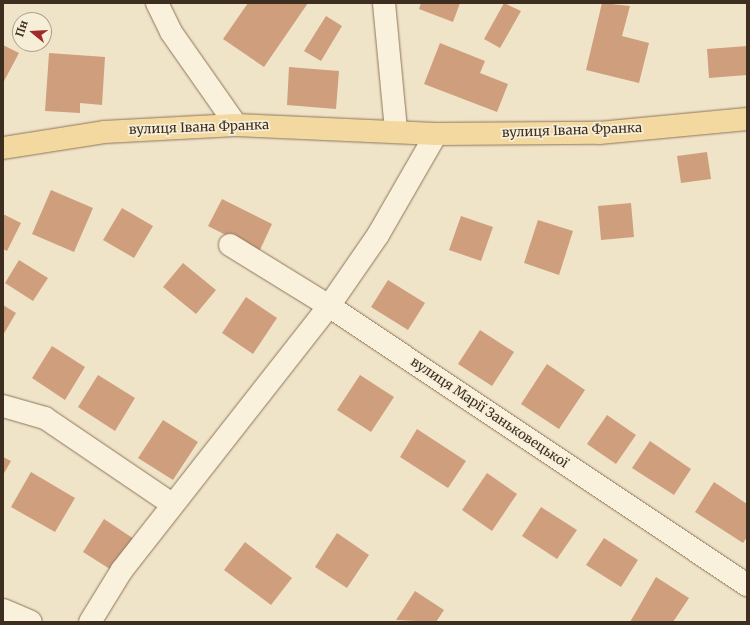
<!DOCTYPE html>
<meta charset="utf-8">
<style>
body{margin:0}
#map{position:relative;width:750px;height:625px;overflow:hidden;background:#f0e4c8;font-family:Merriweather,serif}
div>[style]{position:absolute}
.building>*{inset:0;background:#cf9f7d}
.roads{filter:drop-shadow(0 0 1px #8d765c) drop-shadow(0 0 1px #8d765c)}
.minor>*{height:22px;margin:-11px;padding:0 11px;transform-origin:11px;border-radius:11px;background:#faf1dc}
.major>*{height:22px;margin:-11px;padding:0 11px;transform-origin:11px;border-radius:11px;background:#f3d9a0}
span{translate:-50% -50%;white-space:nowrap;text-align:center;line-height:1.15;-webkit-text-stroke:3.5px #f7eed8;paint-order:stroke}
.street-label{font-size:13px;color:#3d2e20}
.frame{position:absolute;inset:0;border:4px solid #3d2e20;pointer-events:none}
.north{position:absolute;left:12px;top:12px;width:40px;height:40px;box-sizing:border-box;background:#f7eed8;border:1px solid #ada18e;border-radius:50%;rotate:288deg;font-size:11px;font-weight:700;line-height:16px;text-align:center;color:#3d2e20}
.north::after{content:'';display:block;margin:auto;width:14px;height:18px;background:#9e2a2b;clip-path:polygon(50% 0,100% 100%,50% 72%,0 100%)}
</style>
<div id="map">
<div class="building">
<div style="clip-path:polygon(248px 3px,308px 3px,264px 67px,223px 39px)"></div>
<div style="clip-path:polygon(421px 3px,460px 3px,453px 22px,419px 9px)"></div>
<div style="clip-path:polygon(504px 3px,521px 11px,500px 48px,484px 39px)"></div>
<div style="clip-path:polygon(602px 3px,630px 6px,622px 36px,649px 43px,639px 83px,586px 70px)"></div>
<div style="clip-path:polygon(326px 16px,342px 26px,321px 61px,304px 51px)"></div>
<div style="clip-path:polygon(440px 43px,485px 61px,480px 73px,508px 84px,497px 112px,424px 84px)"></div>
<div style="clip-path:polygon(3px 45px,19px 53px,3px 83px)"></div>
<div style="clip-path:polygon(747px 46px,747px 75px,709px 78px,707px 49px)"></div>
<div style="clip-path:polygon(49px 53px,105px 57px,102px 105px,80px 103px,80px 113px,45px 111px)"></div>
<div style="clip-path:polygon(289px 67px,339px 71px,336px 109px,287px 105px)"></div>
<div style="clip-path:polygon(707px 152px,711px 179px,681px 183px,677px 156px)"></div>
<div style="clip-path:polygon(51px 190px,93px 208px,74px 252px,32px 234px)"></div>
<div style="clip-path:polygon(222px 199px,272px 224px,259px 252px,208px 226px)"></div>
<div style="clip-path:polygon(631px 203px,634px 237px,601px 240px,598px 206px)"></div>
<div style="clip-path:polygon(122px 208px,153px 226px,134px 258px,103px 240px)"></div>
<div style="clip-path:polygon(3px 214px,21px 223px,7px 251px,3px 249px)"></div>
<div style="clip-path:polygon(461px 216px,493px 227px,481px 261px,449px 250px)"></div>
<div style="clip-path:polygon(538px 220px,573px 231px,559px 275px,524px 263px)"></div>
<div style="clip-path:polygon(19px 260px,48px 278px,33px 301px,5px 283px)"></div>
<div style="clip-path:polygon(183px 263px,216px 290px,196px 314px,163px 287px)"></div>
<div style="clip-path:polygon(388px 280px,425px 303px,408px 330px,371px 307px)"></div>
<div style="clip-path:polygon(246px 297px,277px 318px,253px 354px,222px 333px)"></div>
<div style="clip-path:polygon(3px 305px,16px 313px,3px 335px)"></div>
<div style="clip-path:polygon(480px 330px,514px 352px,492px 386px,458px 364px)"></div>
<div style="clip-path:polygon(52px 346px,85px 367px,65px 400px,32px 378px)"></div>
<div style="clip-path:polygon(547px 364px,585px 390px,559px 429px,521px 404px)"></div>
<div style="clip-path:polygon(98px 375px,135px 398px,115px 431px,78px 407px)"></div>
<div style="clip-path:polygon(360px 375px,394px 397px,371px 432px,337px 410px)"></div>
<div style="clip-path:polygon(607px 415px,636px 435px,616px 464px,587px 444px)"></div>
<div style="clip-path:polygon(163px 420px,198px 442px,173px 480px,138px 458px)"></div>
<div style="clip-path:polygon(417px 429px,466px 461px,448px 488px,400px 457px)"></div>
<div style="clip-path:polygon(650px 441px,691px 469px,674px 495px,632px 468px)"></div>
<div style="clip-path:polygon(3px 457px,11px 461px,3px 475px)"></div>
<div style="clip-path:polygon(31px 472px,75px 498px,55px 532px,11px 507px)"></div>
<div style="clip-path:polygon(487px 473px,517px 494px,492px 531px,462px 510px)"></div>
<div style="clip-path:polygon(714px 482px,747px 504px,747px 537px,743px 543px,695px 512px)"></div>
<div style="clip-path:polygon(541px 507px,577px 530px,557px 559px,522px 536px)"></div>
<div style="clip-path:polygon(104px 519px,134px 539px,113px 571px,83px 552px)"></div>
<div style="clip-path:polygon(337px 533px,369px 555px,347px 588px,315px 567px)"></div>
<div style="clip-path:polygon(604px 538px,638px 560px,621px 587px,586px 565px)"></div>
<div style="clip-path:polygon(245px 542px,292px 578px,271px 605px,224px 570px)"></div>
<div style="clip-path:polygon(656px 577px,689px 598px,673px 622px,630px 622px)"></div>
<div style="clip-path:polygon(415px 591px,444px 610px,436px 622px,396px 620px)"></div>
</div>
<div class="roads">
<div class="minor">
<div style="left:157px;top:3px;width:32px;rotate:64deg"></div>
<div style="left:171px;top:32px;width:113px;rotate:55deg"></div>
<div style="left:384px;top:3px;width:129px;rotate:84.6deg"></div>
<div style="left:230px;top:245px;width:116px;rotate:31.6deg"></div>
<div style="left:329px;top:306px;width:503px;rotate:33.72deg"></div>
<div style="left:3px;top:406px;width:44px;rotate:15.9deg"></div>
<div style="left:45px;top:418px;width:153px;rotate:34.1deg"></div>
<div style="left:3px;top:610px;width:30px;rotate:23deg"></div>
<div style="left:90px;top:622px;width:61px;rotate:-58.4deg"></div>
<div style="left:122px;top:570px;width:335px;rotate:-51.9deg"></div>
<div style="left:329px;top:306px;width:86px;rotate:-55.4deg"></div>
<div style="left:378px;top:235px;width:116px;rotate:-60.1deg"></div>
</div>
<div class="major">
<div style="left:3px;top:148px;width:102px;rotate:-9deg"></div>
<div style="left:104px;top:132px;width:132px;rotate:-3deg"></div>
<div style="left:236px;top:125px;width:200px;rotate:2.6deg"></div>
<div style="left:436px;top:134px;width:163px;rotate:-0.4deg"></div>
<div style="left:599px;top:133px;width:149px;rotate:-5.4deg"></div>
</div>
</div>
<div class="street-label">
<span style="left:199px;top:128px;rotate:-2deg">вулиця Івана Франка</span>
<span style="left:572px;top:131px;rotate:-2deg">вулиця Івана Франка</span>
<span style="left:489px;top:413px;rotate:34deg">вулиця Марії Заньковецької</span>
</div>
<div class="frame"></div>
<div class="north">Пн</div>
</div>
